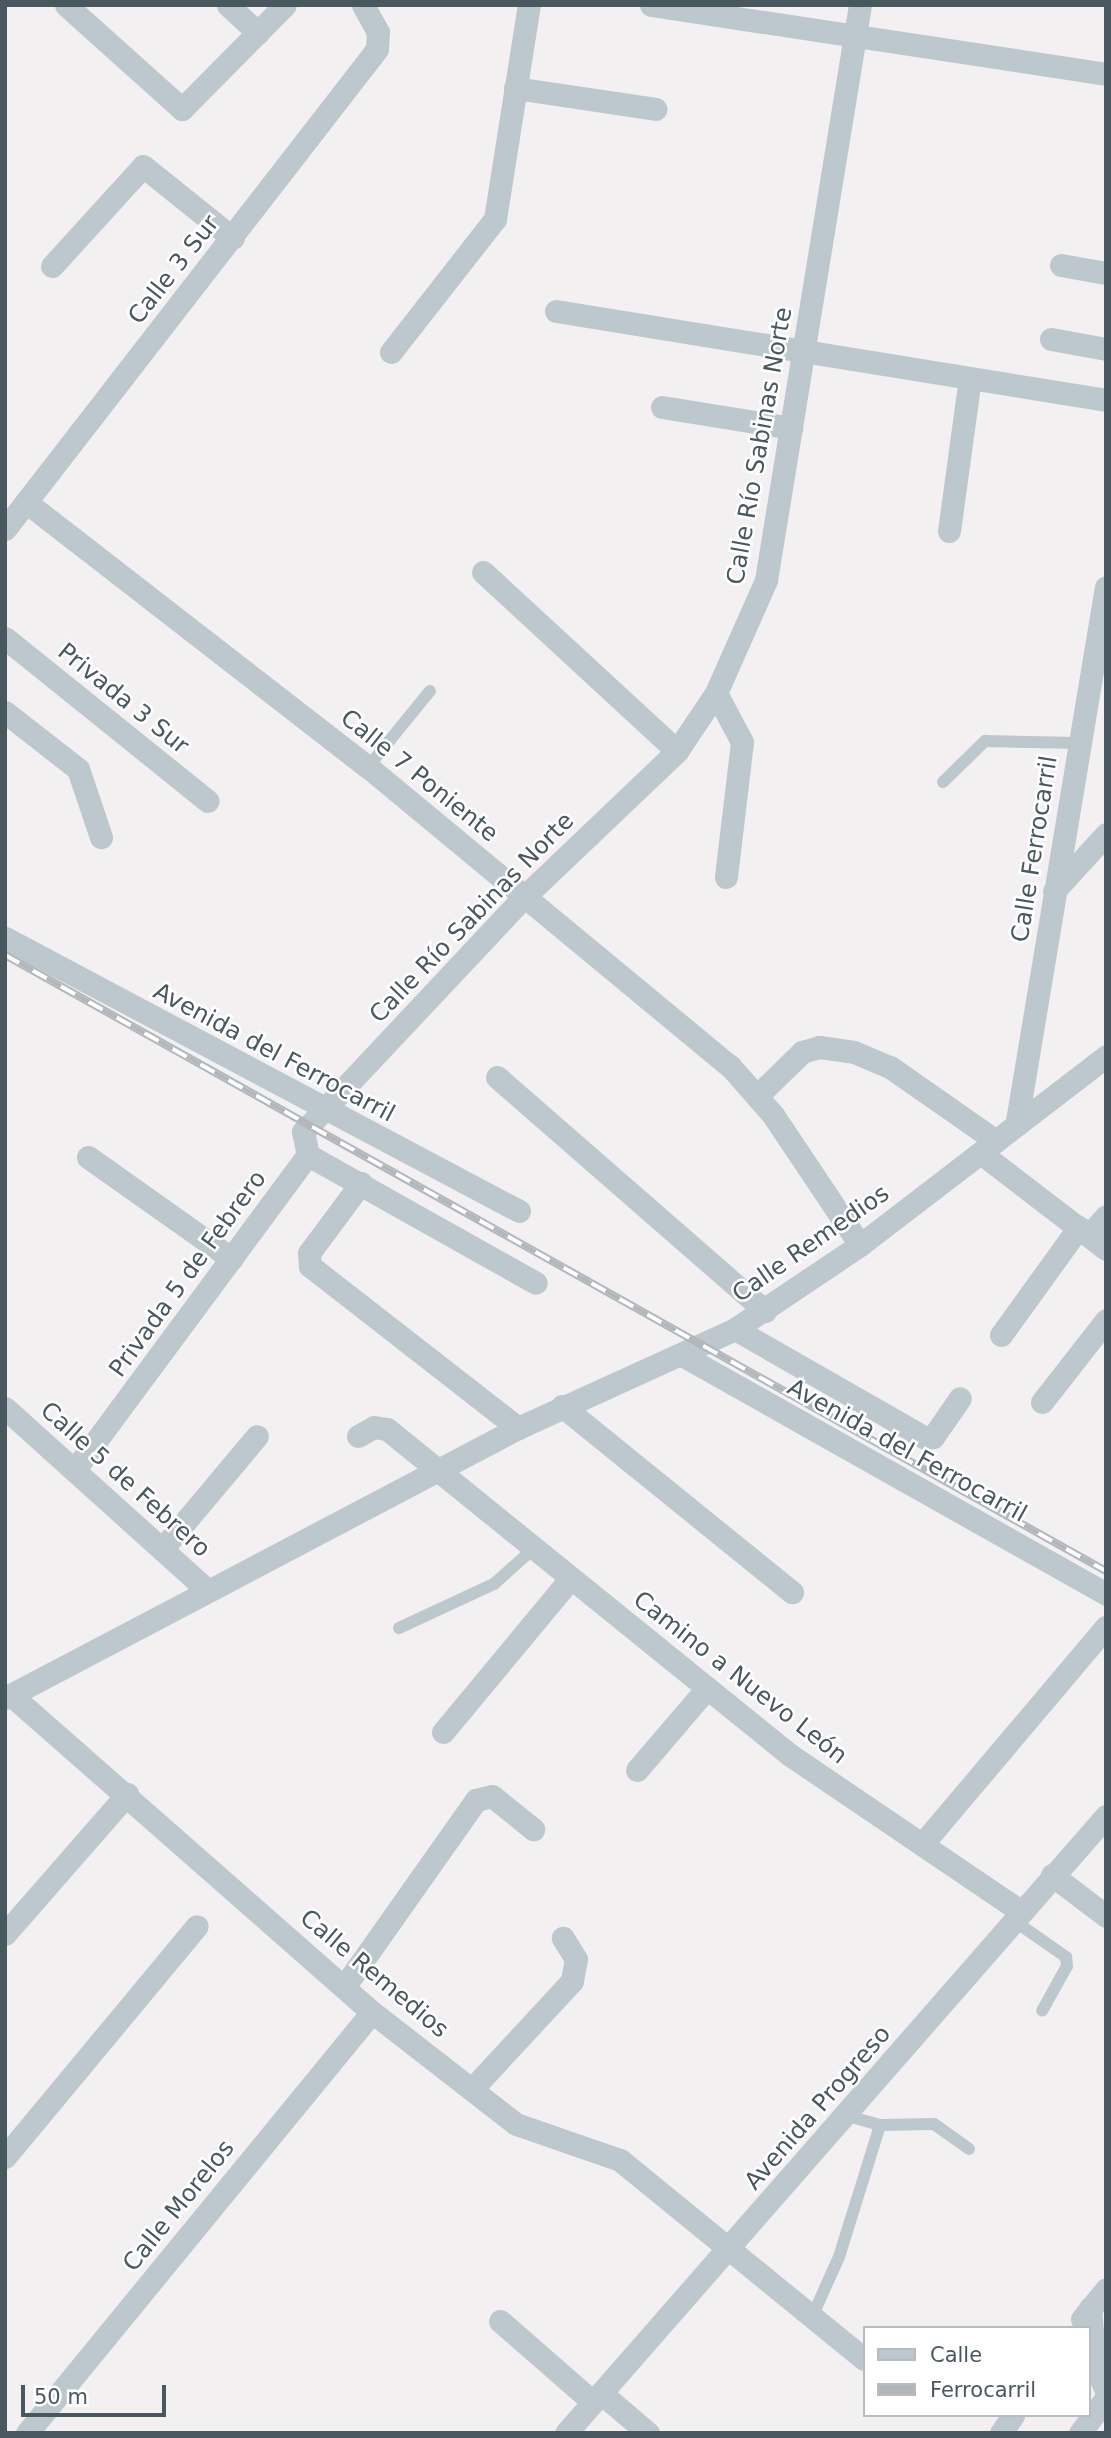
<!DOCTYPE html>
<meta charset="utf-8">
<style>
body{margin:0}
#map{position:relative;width:1111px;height:2438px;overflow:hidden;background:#f3f0f1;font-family:"DejaVu Sans",sans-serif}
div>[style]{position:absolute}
.service>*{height:12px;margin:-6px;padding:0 6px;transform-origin:6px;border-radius:6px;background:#bcc8cd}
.minor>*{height:23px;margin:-11.5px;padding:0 11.5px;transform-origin:11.5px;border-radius:11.5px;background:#bcc8cd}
.rail>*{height:8px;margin-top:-4px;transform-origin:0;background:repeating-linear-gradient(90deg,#fff 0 16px,#b2b7bb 0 32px);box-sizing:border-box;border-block:2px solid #b2b7bb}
span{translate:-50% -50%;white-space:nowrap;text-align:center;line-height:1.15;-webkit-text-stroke:5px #fff;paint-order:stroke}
.street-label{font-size:24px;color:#48585e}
.frame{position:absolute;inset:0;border:7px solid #48585e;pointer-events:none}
.legend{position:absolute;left:863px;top:2326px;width:228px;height:91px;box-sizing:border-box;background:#fff;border:2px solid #b6bcbf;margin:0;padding:9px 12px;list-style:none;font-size:21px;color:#48585e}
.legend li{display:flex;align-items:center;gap:14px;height:35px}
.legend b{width:35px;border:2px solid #b6bcbf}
.scale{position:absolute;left:21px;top:2385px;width:145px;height:32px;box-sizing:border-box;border:4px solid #48585e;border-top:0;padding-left:9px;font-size:21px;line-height:24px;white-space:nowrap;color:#48585e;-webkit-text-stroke:5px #fff;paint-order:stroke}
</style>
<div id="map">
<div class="service">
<div style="left:368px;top:767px;width:98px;rotate:-50.8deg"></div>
<div style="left:943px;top:782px;width:59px;rotate:-44.3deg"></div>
<div style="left:985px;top:741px;width:94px;rotate:1.2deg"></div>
<div style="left:399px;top:1628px;width:105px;rotate:-24.9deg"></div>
<div style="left:494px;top:1584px;width:52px;rotate:-41.9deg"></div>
<div style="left:1013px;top:1920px;width:65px;rotate:34.9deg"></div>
<div style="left:1066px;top:1957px;width:9px;rotate:84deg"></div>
<div style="left:1067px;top:1966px;width:51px;rotate:119.1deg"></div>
<div style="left:848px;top:2116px;width:33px;rotate:16deg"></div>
<div style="left:880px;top:2125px;width:54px;rotate:-1.1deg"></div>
<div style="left:934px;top:2124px;width:43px;rotate:35.5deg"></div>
<div style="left:812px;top:2317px;width:66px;rotate:-65.8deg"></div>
<div style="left:839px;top:2257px;width:138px;rotate:-72.7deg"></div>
</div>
<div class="minor">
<div style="left:66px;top:5px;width:156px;rotate:41.9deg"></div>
<div style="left:182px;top:109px;width:146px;rotate:-45.3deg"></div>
<div style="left:228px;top:5px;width:41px;rotate:43deg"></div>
<div style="left:651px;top:5px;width:460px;rotate:8.6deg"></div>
<div style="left:515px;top:88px;width:142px;rotate:8.5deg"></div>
<div style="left:1061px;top:265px;width:46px;rotate:10.1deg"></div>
<div style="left:52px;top:266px;width:135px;rotate:-47.7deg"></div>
<div style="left:143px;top:166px;width:115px;rotate:38.7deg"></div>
<div style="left:556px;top:311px;width:557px;rotate:9.19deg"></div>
<div style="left:1051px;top:339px;width:56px;rotate:10.3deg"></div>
<div style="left:391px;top:352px;width:169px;rotate:-52deg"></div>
<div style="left:495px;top:219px;width:217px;rotate:-81deg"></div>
<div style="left:662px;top:407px;width:131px;rotate:9.2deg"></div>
<div style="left:26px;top:502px;width:433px;rotate:37.8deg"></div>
<div style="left:368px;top:767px;width:470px;rotate:39.6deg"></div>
<div style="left:730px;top:1066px;width:65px;rotate:48.7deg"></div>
<div style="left:773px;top:1115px;width:156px;rotate:56.2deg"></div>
<div style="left:5px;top:529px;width:607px;rotate:-52.22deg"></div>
<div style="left:377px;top:49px;width:17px;rotate:-87deg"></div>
<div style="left:378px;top:32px;width:31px;rotate:-119deg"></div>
<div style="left:949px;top:531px;width:154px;rotate:-82.2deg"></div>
<div style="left:483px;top:572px;width:264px;rotate:42.7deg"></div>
<div style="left:5px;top:638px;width:260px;rotate:38.8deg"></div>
<div style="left:716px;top:693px;width:55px;rotate:62deg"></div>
<div style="left:742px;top:742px;width:136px;rotate:96.8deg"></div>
<div style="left:5px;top:712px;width:93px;rotate:38deg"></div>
<div style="left:78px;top:769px;width:72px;rotate:71.3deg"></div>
<div style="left:1054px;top:891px;width:77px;rotate:-47.6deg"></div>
<div style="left:5px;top:938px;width:582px;rotate:27.97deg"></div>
<div style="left:497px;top:1077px;width:356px;rotate:41.1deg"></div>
<div style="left:758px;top:1095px;width:62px;rotate:-44.3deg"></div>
<div style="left:802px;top:1052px;width:18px;rotate:-16deg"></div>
<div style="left:819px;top:1047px;width:35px;rotate:8deg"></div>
<div style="left:854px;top:1052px;width:39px;rotate:23deg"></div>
<div style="left:890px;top:1067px;width:129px;rotate:34.9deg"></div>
<div style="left:1017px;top:1121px;width:541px;rotate:-80.54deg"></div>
<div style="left:982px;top:1154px;width:156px;rotate:37.5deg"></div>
<div style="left:308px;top:1155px;width:261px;rotate:29.3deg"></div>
<div style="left:88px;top:1157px;width:176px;rotate:35.3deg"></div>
<div style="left:361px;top:1183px;width:87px;rotate:126.6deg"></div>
<div style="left:309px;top:1253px;width:13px;rotate:86deg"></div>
<div style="left:310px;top:1266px;width:264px;rotate:37.9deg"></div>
<div style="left:1089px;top:1235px;width:25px;rotate:-48deg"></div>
<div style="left:735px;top:1329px;width:219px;rotate:29.8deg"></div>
<div style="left:925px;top:1438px;width:8px;rotate:-7deg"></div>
<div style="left:933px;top:1437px;width:47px;rotate:-55.3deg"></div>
<div style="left:1001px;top:1335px;width:133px;rotate:-54.2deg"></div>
<div style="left:682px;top:1355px;width:487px;rotate:29.4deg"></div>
<div style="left:1042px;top:1402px;width:104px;rotate:-52deg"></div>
<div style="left:562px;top:1406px;width:296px;rotate:39deg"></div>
<div style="left:5px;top:1408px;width:273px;rotate:42deg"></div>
<div style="left:358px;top:1436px;width:18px;rotate:-29deg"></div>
<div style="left:374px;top:1427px;width:13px;rotate:9deg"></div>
<div style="left:387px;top:1429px;width:518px;rotate:38.97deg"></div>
<div style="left:790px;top:1755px;width:278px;rotate:34.1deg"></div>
<div style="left:76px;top:1468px;width:390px;rotate:-53.5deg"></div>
<div style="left:308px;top:1155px;width:24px;rotate:-102deg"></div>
<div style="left:303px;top:1132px;width:324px;rotate:-46.8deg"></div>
<div style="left:525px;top:896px;width:210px;rotate:-43.6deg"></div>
<div style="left:677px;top:751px;width:70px;rotate:-56.1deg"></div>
<div style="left:716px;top:693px;width:124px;rotate:-66.1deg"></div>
<div style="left:766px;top:580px;width:583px;rotate:-80.72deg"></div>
<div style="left:163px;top:1548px;width:146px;rotate:-50deg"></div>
<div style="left:11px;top:1695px;width:480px;rotate:41.3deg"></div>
<div style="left:372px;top:2012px;width:182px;rotate:37.9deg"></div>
<div style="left:516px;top:2124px;width:110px;rotate:19.1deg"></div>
<div style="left:620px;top:2160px;width:315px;rotate:39.2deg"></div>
<div style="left:5px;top:1698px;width:580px;rotate:-27.76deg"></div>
<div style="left:518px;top:1428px;width:239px;rotate:-24.5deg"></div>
<div style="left:735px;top:1329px;width:151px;rotate:-33.9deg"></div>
<div style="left:860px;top:1245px;width:310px;rotate:-37.5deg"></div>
<div style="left:443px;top:1732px;width:199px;rotate:-50.3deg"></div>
<div style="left:637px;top:1770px;width:108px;rotate:-49.5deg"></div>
<div style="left:924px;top:1842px;width:282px;rotate:-49.8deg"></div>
<div style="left:1052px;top:1875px;width:68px;rotate:37.2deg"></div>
<div style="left:5px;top:1934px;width:186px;rotate:-48.9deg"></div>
<div style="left:344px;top:1987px;width:229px;rotate:-54.8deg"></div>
<div style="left:476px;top:1800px;width:16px;rotate:-14deg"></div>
<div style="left:492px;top:1796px;width:53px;rotate:38.8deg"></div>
<div style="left:472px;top:2089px;width:147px;rotate:-47.2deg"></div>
<div style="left:572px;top:1981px;width:22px;rotate:-80deg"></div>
<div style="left:576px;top:1959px;width:25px;rotate:-122deg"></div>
<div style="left:5px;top:2157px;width:300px;rotate:-50.3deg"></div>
<div style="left:1090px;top:2308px;width:58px;rotate:85.1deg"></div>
<div style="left:1095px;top:2366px;width:27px;rotate:66deg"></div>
<div style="left:1082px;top:2319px;width:38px;rotate:-51deg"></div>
<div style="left:500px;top:2321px;width:123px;rotate:41.1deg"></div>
<div style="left:601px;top:2393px;width:62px;rotate:40.4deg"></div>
<div style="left:27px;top:2433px;width:544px;rotate:-50.67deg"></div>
<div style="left:566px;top:2433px;width:820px;rotate:-48.81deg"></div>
<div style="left:1001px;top:2433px;width:22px;rotate:-56deg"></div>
<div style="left:1080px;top:2433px;width:44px;rotate:-53.4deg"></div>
</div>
<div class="rail">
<div style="left:5px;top:955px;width:1262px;rotate:29.23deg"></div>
</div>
<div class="street-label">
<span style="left:174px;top:270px;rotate:-52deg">Calle 3 Sur</span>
<span style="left:760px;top:446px;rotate:-80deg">Calle Río Sabinas Norte</span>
<span style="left:123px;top:699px;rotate:39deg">Privada 3 Sur</span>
<span style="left:419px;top:776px;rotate:39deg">Calle 7 Poniente</span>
<span style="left:1035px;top:849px;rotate:-81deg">Calle Ferrocarril</span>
<span style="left:472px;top:918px;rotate:-46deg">Calle Río Sabinas Norte</span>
<span style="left:274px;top:1053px;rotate:28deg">Avenida del Ferrocarril</span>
<span style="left:811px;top:1244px;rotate:-35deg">Calle Remedios</span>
<span style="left:188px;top:1274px;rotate:-54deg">Privada 5 de Febrero</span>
<span style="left:907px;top:1451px;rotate:29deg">Avenida del Ferrocarril</span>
<span style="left:125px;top:1480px;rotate:42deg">Calle 5 de Febrero</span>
<span style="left:740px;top:1678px;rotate:38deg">Camino a Nuevo León</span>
<span style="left:374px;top:1974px;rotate:40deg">Calle Remedios</span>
<span style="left:818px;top:2108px;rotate:-49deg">Avenida Progreso</span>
<span style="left:179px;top:2206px;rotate:-51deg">Calle Morelos</span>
</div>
<div class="frame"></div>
<ul class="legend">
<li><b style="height:9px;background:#bcc8cd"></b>Calle</li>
<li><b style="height:9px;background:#b2b7bb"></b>Ferrocarril</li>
</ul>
<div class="scale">50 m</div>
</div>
